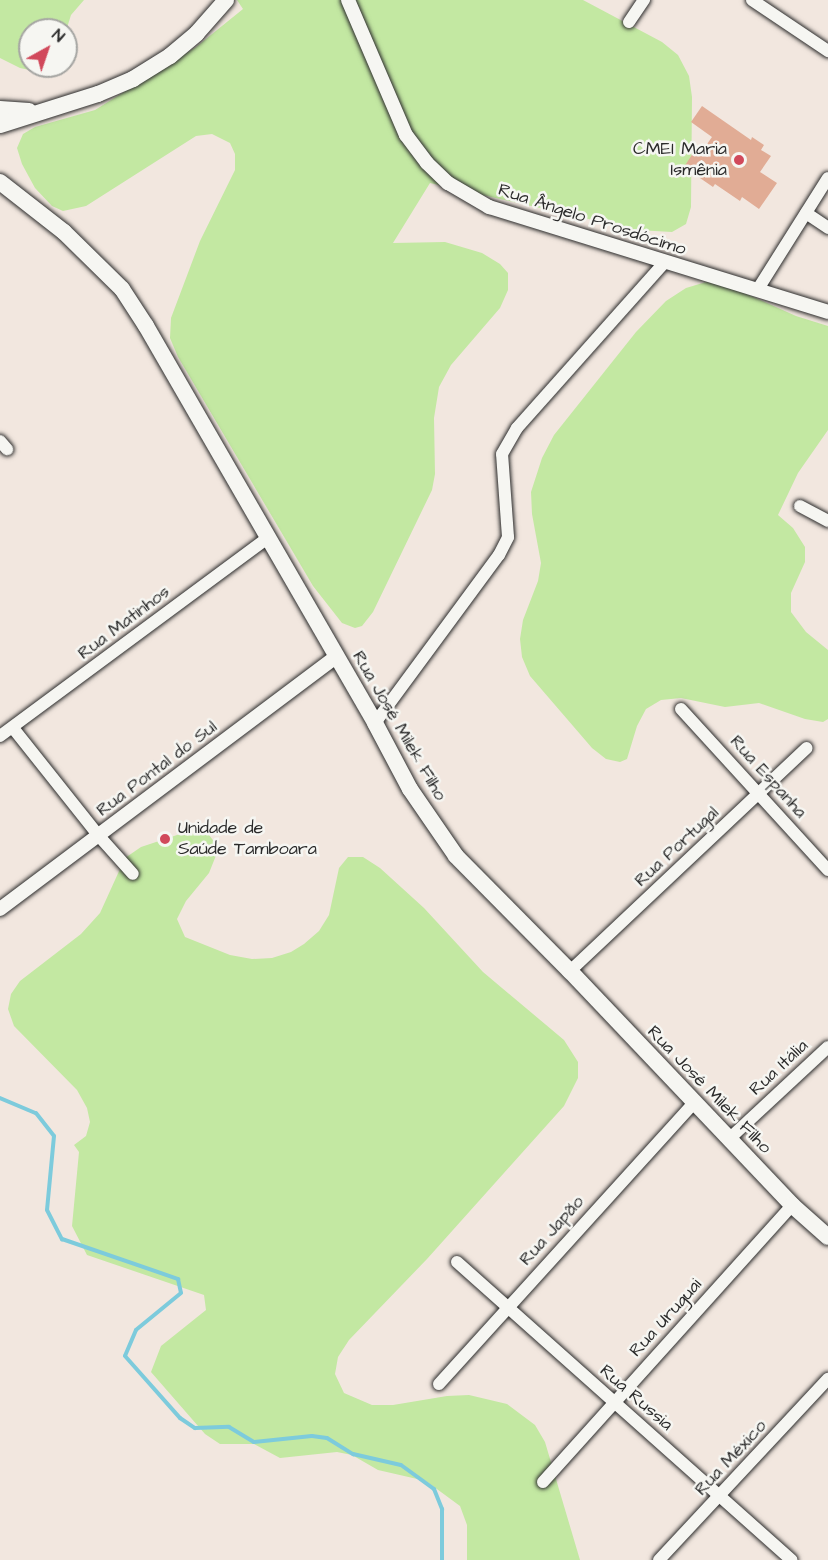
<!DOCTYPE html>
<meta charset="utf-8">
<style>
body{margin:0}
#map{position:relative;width:828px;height:1560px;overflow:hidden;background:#f2e7df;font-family:"Architects Daughter",sans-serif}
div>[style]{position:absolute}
.green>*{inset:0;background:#c3e8a2}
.stream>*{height:4px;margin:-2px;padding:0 2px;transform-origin:2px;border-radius:2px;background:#7dcbdc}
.building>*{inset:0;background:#e1ac95}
.roads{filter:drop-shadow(0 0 2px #2b2b2b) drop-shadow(0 0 2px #2b2b2b)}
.minor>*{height:12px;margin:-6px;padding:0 6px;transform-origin:6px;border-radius:6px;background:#f6f6f2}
.tertiary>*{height:14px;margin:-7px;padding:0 7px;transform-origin:7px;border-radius:7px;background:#f6f6f2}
.secondary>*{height:16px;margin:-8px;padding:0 8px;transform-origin:8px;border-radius:8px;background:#f6f6f2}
.dots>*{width:16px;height:16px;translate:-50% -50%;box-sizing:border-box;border:3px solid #f6f6f2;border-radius:50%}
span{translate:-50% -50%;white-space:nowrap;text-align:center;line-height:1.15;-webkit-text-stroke:5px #f6f6f2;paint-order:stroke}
.poi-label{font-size:18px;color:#2b2b2b}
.right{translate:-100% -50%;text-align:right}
.left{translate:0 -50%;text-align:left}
.street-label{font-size:18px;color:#2b2b2b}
.north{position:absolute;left:18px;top:18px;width:60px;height:60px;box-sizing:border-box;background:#f6f6f2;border:2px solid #a5a5a2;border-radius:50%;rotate:40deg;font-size:16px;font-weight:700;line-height:24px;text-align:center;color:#2b2b2b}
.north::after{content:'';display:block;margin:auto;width:21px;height:27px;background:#d1495b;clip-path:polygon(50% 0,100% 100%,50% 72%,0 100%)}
</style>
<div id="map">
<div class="green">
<div style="clip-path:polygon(0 0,84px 0,71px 15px,66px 31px,30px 30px,30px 66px,47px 66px,39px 72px,20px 68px,0 58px)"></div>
<div style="clip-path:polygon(237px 0,583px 0,662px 42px,678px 55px,689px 76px,692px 97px,691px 207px,686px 224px,672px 232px,637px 230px,430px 183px,393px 243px,445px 242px,482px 253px,500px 264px,508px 273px,508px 290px,500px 308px,451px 365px,439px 387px,434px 418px,435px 474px,432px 490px,373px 612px,362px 626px,355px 628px,342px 623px,313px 586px,178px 357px,170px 338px,171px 318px,200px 241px,235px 170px,235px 154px,230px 143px,212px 134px,196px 136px,86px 206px,63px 211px,52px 206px,35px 188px,22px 164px,17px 148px,23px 134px,35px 127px,95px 110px,196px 47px,243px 9px)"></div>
<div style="clip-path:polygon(706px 282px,722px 283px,796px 316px,828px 326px,828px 430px,798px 473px,778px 515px,793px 528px,805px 547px,805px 562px,791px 593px,791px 612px,806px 632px,828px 650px,828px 719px,823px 722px,805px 719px,759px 703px,725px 707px,681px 698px,661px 700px,646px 709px,637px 726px,627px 759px,620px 762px,606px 759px,592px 748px,530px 676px,522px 657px,520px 639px,523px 620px,538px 581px,541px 563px,532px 514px,531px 492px,542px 458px,554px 435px,636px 332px,666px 301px,686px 288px)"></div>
<div style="clip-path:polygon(183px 833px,209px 835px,219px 848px,209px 873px,186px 901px,177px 919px,185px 937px,230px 955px,252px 959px,272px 958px,291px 952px,304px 944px,319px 931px,329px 915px,339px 868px,348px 857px,363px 857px,380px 868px,424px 908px,483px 972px,564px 1040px,578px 1062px,578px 1078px,564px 1106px,427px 1259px,349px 1340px,338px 1357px,335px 1374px,344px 1393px,372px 1405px,393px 1405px,447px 1396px,469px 1395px,507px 1404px,535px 1425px,545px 1442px,580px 1560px,467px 1560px,467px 1525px,460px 1506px,426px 1481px,378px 1470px,352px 1455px,337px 1452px,280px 1458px,254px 1444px,220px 1444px,205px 1434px,151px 1372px,161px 1346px,206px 1310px,204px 1295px,87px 1255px,72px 1226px,79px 1152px,74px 1145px,86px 1136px,90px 1122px,87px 1108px,77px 1090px,14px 1026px,8px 1009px,11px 994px,20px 981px,81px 934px,100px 913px,125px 858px,141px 847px)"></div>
</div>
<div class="stream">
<div style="left:0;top:1098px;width:39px;rotate:23deg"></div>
<div style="left:36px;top:1113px;width:29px;rotate:52deg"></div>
<div style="left:54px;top:1136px;width:74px;rotate:95.4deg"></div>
<div style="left:47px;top:1210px;width:33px;rotate:63deg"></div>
<div style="left:62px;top:1239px;width:123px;rotate:19deg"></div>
<div style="left:178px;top:1279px;width:14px;rotate:78deg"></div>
<div style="left:181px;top:1293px;width:58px;rotate:140.6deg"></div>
<div style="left:136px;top:1330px;width:28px;rotate:113deg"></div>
<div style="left:125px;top:1356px;width:83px;rotate:48.4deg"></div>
<div style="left:180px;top:1418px;width:18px;rotate:34deg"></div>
<div style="left:195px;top:1428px;width:34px;rotate:-2deg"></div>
<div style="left:229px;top:1427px;width:29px;rotate:31deg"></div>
<div style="left:254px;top:1442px;width:58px;rotate:-5.9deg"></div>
<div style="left:312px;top:1436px;width:15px;rotate:8deg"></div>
<div style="left:327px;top:1438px;width:31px;rotate:32deg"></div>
<div style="left:353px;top:1454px;width:49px;rotate:12.9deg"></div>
<div style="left:401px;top:1465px;width:41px;rotate:36deg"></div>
<div style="left:434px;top:1489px;width:22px;rotate:68deg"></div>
<div style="left:442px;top:1509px;width:51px;rotate:90deg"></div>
</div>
<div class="building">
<div style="clip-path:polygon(702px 106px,751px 140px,752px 137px,764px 145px,761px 150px,771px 156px,760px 172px,777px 183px,759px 209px,742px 197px,740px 201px,715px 184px,713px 187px,684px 167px,695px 150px,700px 154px,712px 137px,691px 122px)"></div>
</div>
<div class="roads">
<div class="minor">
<div style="left:752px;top:0;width:92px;rotate:33.9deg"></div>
<div style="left:629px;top:22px;width:27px;rotate:-56deg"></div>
<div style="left:806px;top:213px;width:27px;rotate:34deg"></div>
<div style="left:758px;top:289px;width:131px;rotate:-57.8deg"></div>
<div style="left:0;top:441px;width:11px;rotate:49deg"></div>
<div style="left:800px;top:506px;width:32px;rotate:28deg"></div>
<div style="left:681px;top:709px;width:218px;rotate:47.6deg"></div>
<div style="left:375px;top:723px;width:209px;rotate:-53.6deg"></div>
<div style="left:499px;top:555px;width:20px;rotate:-63deg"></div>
<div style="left:508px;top:537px;width:83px;rotate:-94.1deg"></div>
<div style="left:502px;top:454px;width:30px;rotate:-60deg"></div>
<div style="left:517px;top:428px;width:221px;rotate:-48.3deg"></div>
<div style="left:13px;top:728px;width:137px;rotate:51.5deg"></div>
<div style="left:98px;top:835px;width:52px;rotate:48.1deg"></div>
<div style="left:0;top:736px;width:333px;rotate:-36.5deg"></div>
<div style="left:570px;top:971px;width:325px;rotate:-43.3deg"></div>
<div style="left:729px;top:1139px;width:135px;rotate:-42.9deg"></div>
<div style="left:457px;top:1262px;width:448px;rotate:41.7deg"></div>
<div style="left:439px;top:1384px;width:379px;rotate:-47.8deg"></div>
<div style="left:543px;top:1482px;width:372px;rotate:-48deg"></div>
<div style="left:659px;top:1560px;width:248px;rotate:-47deg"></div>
</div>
<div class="tertiary">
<div style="left:348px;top:0;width:147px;rotate:66.8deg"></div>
<div style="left:406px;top:135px;width:35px;rotate:53deg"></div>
<div style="left:427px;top:163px;width:29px;rotate:44deg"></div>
<div style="left:448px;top:183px;width:48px;rotate:30.3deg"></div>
<div style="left:489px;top:207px;width:355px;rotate:17.2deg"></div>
<div style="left:0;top:909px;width:420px;rotate:-36.9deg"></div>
</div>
<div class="secondary">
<div style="left:0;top:109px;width:29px;rotate:4deg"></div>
<div style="left:0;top:125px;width:103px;rotate:-17.6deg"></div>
<div style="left:98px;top:94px;width:38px;rotate:-23deg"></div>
<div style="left:133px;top:79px;width:44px;rotate:-31.9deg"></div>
<div style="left:170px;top:56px;width:35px;rotate:-40deg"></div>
<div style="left:197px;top:33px;width:44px;rotate:-48.7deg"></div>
<div style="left:0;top:182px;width:81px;rotate:38deg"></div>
<div style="left:64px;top:232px;width:81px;rotate:44.5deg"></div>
<div style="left:122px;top:289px;width:44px;rotate:57deg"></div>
<div style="left:146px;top:326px;width:458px;rotate:60deg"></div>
<div style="left:375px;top:723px;width:75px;rotate:62.1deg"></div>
<div style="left:410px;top:789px;width:81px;rotate:55.5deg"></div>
<div style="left:456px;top:856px;width:162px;rotate:45.3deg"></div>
<div style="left:570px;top:971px;width:323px;rotate:46.5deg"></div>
<div style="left:792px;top:1205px;width:48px;rotate:41.6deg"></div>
</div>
</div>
<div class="dots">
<div style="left:739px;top:160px;background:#d1495b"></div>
<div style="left:165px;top:839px;background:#d1495b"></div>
</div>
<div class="poi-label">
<span class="right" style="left:727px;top:160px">CMEI Maria<br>Ismênia</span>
<span class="left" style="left:178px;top:839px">Unidade de<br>Saúde Tamboara</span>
</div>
<div class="street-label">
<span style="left:592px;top:220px;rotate:18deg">Rua Ângelo Prosdócimo</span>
<span style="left:124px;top:623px;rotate:-37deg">Rua Matinhos</span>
<span style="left:399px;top:726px;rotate:60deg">Rua José Milek Filho</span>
<span style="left:157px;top:769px;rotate:-37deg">Rua Pontal do Sul</span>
<span style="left:768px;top:777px;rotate:48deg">Rua Espanha</span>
<span style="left:677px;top:847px;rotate:-43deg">Rua Portugal</span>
<span style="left:779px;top:1068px;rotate:-43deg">Rua Itália</span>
<span style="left:709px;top:1090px;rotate:46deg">Rua José Milek Filho</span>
<span style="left:552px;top:1231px;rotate:-48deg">Rua Japão</span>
<span style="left:666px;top:1318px;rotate:-48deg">Rua Uruguai</span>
<span style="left:636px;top:1398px;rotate:41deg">Rua Russia</span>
<span style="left:731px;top:1458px;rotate:-47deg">Rua México</span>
</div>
<div class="north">N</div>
</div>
